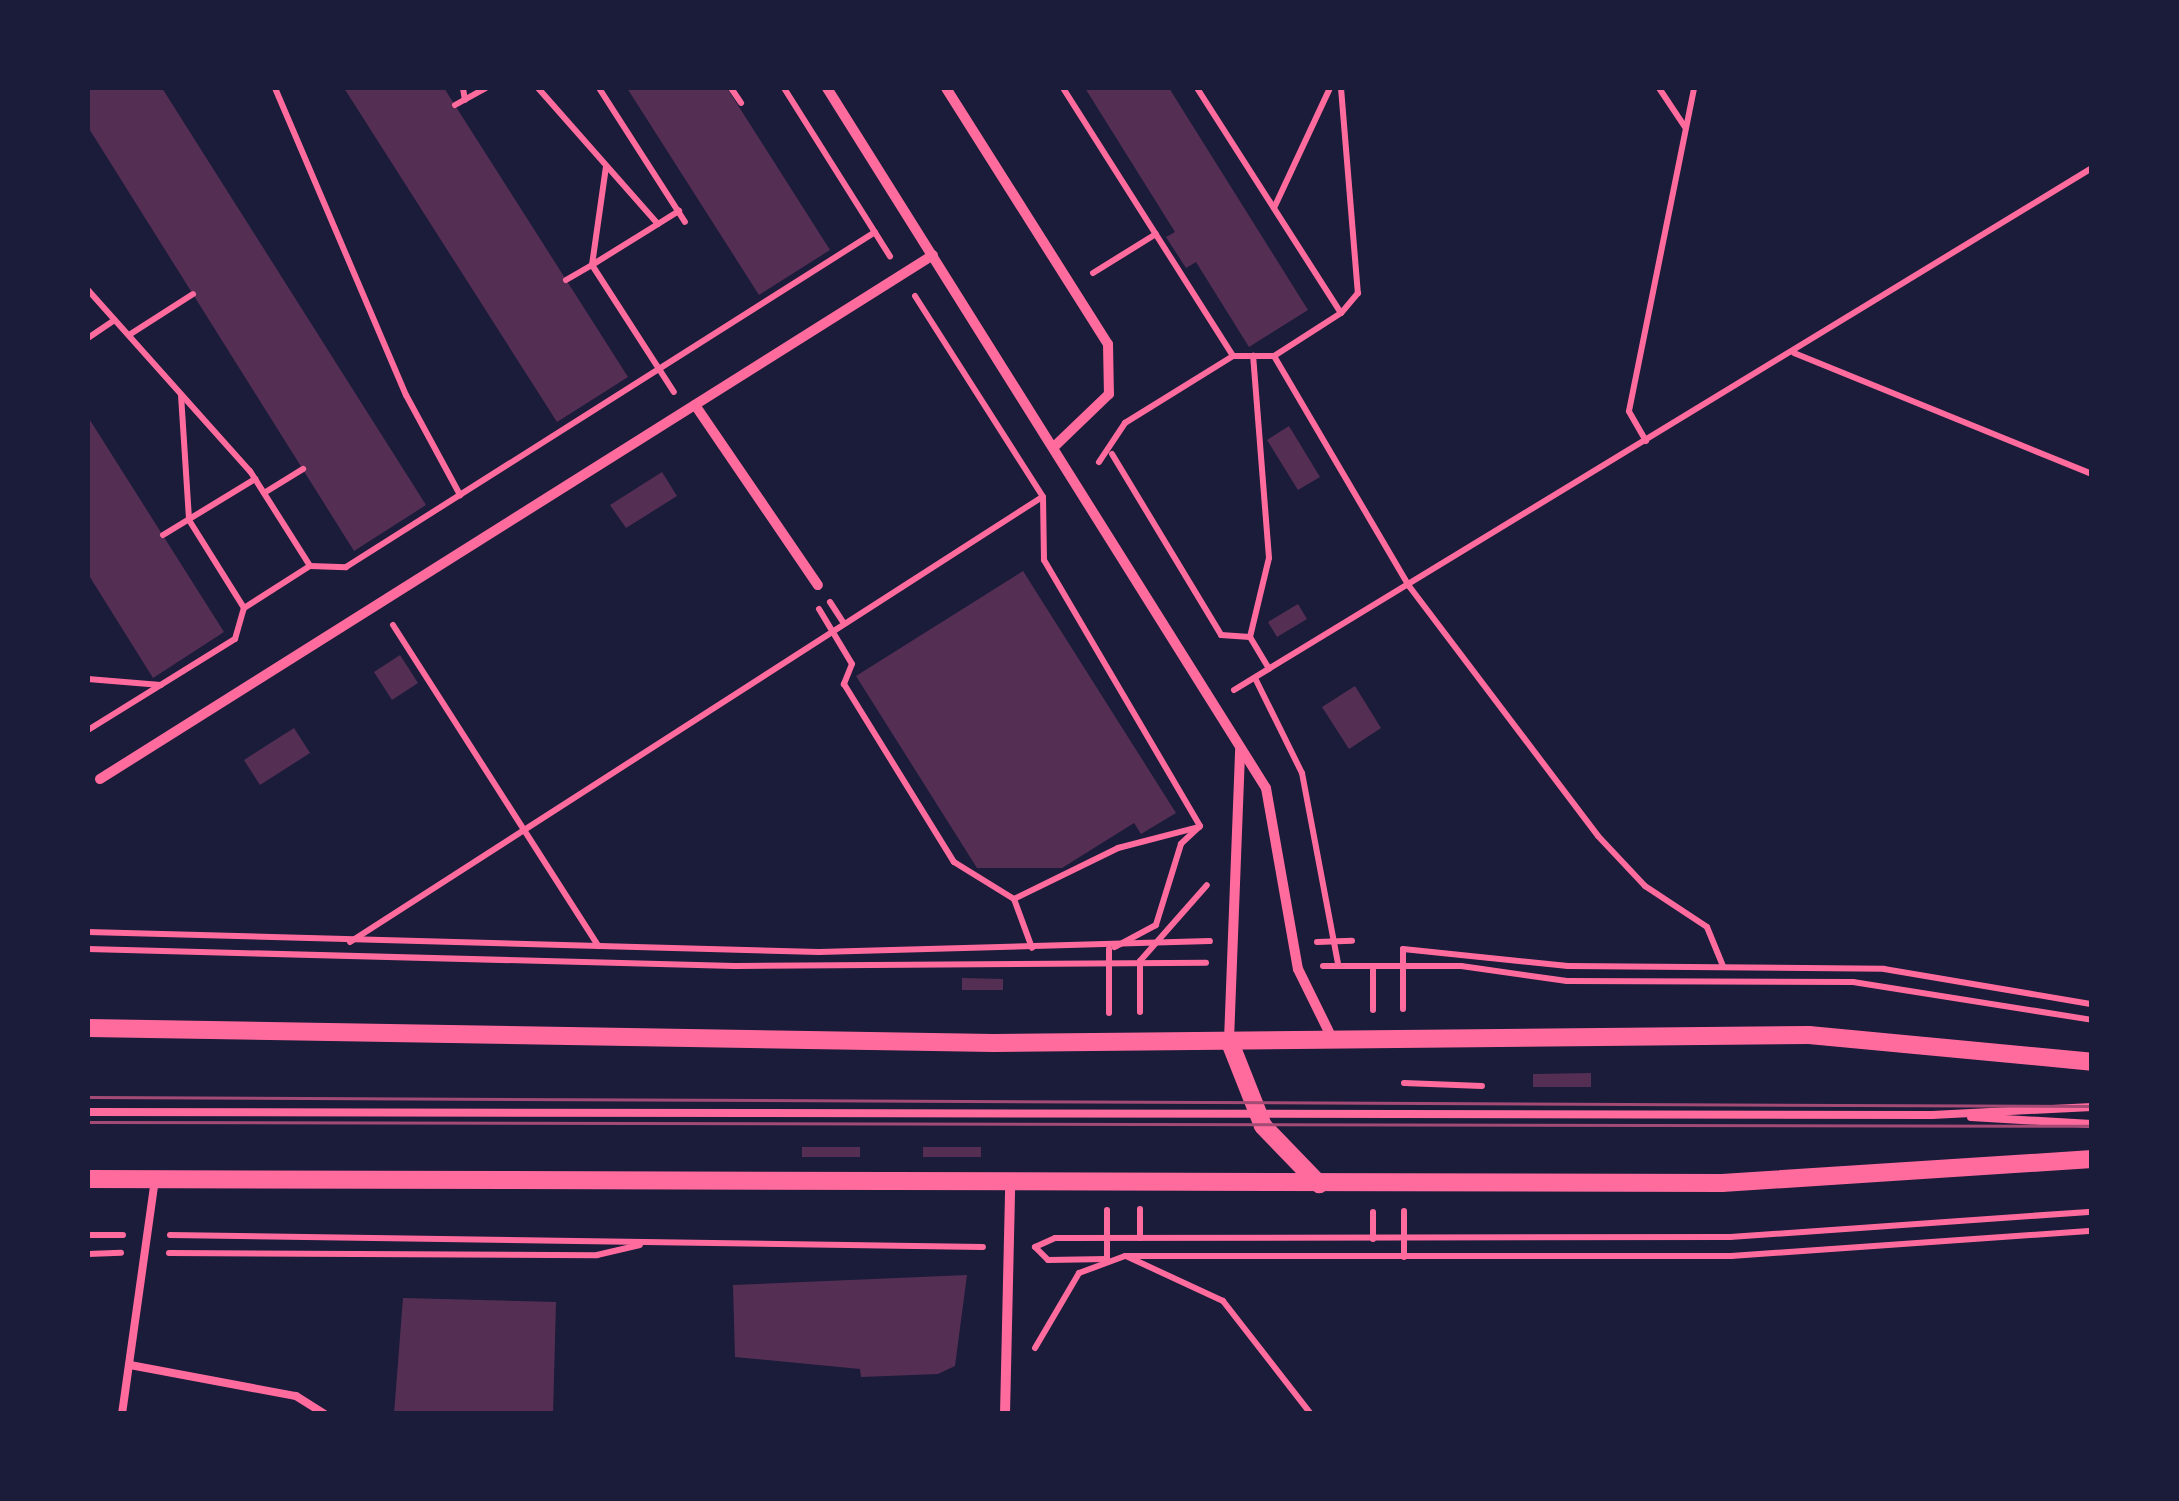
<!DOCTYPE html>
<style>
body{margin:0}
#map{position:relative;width:2179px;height:1501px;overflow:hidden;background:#1b1b3a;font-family:Mulish,sans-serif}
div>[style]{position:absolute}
.building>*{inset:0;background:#542f53}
.path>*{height:6px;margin:-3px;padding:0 3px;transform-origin:3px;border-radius:3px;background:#ff6b9d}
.service>*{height:8px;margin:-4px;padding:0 4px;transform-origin:4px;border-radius:4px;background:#ff6b9d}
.minor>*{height:10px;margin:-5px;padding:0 5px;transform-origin:5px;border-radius:5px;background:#ff6b9d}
.tertiary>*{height:18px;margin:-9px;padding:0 9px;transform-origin:9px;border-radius:9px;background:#ff6b9d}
.tram>*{height:2.5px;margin:-1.25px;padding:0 1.25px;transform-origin:1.25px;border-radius:1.25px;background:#a44b75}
span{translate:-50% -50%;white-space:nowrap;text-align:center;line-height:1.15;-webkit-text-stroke:8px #1b1b3a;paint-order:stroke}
.frame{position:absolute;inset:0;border:90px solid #1b1b3a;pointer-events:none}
</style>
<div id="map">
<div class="building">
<div style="clip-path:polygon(88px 88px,162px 88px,426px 505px,354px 551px,88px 127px)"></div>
<div style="clip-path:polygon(344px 88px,444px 88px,628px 377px,557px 422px)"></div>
<div style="clip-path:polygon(627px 88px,727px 88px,830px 250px,759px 295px)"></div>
<div style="clip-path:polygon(1085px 88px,1169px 88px,1308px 310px,1249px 347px,1196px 262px,1186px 268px,1166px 237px,1175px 232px)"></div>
<div style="clip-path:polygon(88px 417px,224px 632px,153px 678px,88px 574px)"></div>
<div style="clip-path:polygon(1289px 426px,1320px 477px,1298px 490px,1267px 440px)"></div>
<div style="clip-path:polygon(662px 472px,677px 496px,626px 528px,610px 505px)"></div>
<div style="clip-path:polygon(1023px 571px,1176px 813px,1141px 834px,1134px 823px,1062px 868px,977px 868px,856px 676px)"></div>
<div style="clip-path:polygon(1298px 604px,1307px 619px,1277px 637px,1268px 622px)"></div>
<div style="clip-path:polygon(400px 655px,418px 683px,392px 700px,374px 672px)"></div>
<div style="clip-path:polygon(1355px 686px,1381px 728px,1349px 749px,1322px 707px)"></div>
<div style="clip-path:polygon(294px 728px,310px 753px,260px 785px,244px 760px)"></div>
<div style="clip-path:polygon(962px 978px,1003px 979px,1003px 990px,962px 990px)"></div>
<div style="clip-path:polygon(1591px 1073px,1591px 1087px,1533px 1087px,1533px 1074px)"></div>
<div style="clip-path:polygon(802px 1147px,860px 1147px,860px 1157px,802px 1157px)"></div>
<div style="clip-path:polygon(923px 1147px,981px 1147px,981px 1157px,923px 1157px)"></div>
<div style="clip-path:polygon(967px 1275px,955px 1366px,938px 1374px,861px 1377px,860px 1369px,735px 1357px,733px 1285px)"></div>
<div style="clip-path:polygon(403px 1298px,556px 1302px,553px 1414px,394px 1414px)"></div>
</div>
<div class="path">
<div style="left:275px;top:88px;width:334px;rotate:66.9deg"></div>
<div style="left:406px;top:395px;width:114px;rotate:61.6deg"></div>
<div style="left:463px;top:88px;width:12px;rotate:81deg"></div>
<div style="left:538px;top:88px;width:181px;rotate:48.6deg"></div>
<div style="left:658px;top:224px;width:78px;rotate:148.2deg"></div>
<div style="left:592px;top:265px;width:151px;rotate:57.2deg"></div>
<div style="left:599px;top:88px;width:159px;rotate:57.3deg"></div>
<div style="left:731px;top:88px;width:18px;rotate:56deg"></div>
<div style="left:784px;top:88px;width:199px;rotate:57.8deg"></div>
<div style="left:1063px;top:88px;width:317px;rotate:57.6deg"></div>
<div style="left:1233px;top:356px;width:127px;rotate:148.2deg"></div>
<div style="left:1125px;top:423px;width:47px;rotate:123.7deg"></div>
<div style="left:1197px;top:88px;width:267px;rotate:57.4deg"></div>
<div style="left:1341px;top:313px;width:80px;rotate:147.3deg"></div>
<div style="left:1274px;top:356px;width:41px;rotate:180deg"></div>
<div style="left:1341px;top:88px;width:206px;rotate:85.3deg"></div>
<div style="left:1358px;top:293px;width:26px;rotate:130deg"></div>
<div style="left:1659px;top:88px;width:47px;rotate:56.3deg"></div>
<div style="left:455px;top:105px;width:35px;rotate:-29deg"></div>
<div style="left:1274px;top:208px;width:132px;rotate:-65deg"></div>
<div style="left:658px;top:224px;width:25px;rotate:-32deg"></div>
<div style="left:1093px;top:273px;width:74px;rotate:-31.8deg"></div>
<div style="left:566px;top:280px;width:30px;rotate:-30deg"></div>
<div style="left:592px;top:265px;width:99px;rotate:-81.9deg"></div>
<div style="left:88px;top:290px;width:243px;rotate:48.2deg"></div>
<div style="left:250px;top:471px;width:112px;rotate:57.7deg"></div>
<div style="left:915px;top:296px;width:238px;rotate:57.5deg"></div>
<div style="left:1043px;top:497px;width:63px;rotate:89.1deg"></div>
<div style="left:1044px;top:560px;width:308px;rotate:59.6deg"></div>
<div style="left:1200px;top:826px;width:26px;rotate:137deg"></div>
<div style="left:1181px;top:844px;width:85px;rotate:107.2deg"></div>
<div style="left:1156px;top:925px;width:47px;rotate:151.8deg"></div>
<div style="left:129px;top:335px;width:76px;rotate:-32.6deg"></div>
<div style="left:88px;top:338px;width:32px;rotate:-34deg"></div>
<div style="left:1794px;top:353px;width:322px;rotate:22.1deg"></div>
<div style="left:1274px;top:356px;width:267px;rotate:59.6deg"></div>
<div style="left:1409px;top:586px;width:313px;rotate:52.9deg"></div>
<div style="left:1598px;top:836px;width:69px;rotate:46.8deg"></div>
<div style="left:1645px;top:886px;width:74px;rotate:33.5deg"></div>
<div style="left:1707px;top:927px;width:42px;rotate:67.7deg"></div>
<div style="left:181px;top:395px;width:125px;rotate:86.3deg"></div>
<div style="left:189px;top:520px;width:104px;rotate:58deg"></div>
<div style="left:1646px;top:441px;width:34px;rotate:-120deg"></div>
<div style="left:1629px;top:411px;width:329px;rotate:-78.6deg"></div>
<div style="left:1112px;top:454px;width:211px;rotate:58.9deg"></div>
<div style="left:1221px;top:635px;width:29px;rotate:4deg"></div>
<div style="left:1250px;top:637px;width:81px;rotate:-76.5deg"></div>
<div style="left:1269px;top:558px;width:203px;rotate:-94.5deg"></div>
<div style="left:264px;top:493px;width:46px;rotate:-31.6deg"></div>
<div style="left:163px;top:535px;width:108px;rotate:-31.3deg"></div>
<div style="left:830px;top:602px;width:24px;rotate:57deg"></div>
<div style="left:819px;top:609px;width:64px;rotate:59deg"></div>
<div style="left:852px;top:664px;width:22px;rotate:112deg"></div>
<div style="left:844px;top:684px;width:209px;rotate:58.3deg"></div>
<div style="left:954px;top:862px;width:70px;rotate:31.7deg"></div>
<div style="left:1014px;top:899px;width:52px;rotate:69.8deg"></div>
<div style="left:393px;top:625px;width:381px;rotate:57.4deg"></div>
<div style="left:1250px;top:637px;width:37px;rotate:59deg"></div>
<div style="left:1255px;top:678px;width:106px;rotate:63.7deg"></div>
<div style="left:1302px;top:773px;width:194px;rotate:79.3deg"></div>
<div style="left:88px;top:679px;width:73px;rotate:4.7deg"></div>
<div style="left:1234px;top:690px;width:1004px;rotate:-31.32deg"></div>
<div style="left:88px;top:730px;width:173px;rotate:-31.8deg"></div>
<div style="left:235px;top:639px;width:32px;rotate:-74deg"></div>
<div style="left:244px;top:608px;width:78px;rotate:-32.5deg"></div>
<div style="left:310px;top:566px;width:36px;rotate:2deg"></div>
<div style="left:346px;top:567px;width:626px;rotate:-32.34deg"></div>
<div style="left:1014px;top:899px;width:116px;rotate:-26.1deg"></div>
<div style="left:1118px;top:848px;width:84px;rotate:-14.5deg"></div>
<div style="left:88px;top:932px;width:731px;rotate:1.57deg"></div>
<div style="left:819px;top:952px;width:391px;rotate:-1.6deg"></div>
<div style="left:350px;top:942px;width:823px;rotate:-32.74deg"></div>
<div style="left:1317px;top:942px;width:35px;rotate:-2deg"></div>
<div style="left:88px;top:949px;width:647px;rotate:1.51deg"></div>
<div style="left:735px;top:966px;width:471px;rotate:-0.4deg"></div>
<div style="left:1323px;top:966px;width:138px"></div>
<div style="left:1461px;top:966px;width:107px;rotate:8.1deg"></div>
<div style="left:1567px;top:981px;width:286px;rotate:0.2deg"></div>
<div style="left:1853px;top:982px;width:242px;rotate:9deg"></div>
<div style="left:1403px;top:1009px;width:60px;rotate:-90deg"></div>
<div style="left:1403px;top:949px;width:166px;rotate:5.9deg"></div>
<div style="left:1568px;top:966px;width:316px;rotate:0.5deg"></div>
<div style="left:1884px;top:969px;width:211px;rotate:9.6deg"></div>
<div style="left:1373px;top:1010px;width:44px;rotate:-90deg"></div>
<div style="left:1140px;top:1012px;width:51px;rotate:-90deg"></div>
<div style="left:1140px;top:961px;width:101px;rotate:-48.6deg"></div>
<div style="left:1109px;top:1013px;width:64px;rotate:-90deg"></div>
<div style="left:1404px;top:1083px;width:78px;rotate:2.2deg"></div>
<div style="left:1140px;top:1209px;width:29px;rotate:90deg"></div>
<div style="left:1404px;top:1211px;width:46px;rotate:90deg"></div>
<div style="left:1373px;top:1212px;width:27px;rotate:90deg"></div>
<div style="left:88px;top:1235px;width:35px"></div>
<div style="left:170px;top:1235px;width:813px;rotate:0.85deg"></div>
<div style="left:1035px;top:1247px;width:22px;rotate:-24deg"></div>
<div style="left:1055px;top:1238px;width:675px;rotate:-0.08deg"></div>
<div style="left:1730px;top:1237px;width:363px;rotate:-4deg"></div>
<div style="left:1035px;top:1247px;width:18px;rotate:45deg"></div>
<div style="left:1048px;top:1260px;width:59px;rotate:-1deg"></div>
<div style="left:1107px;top:1259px;width:49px;rotate:-90deg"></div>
<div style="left:169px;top:1253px;width:428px;rotate:0.3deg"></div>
<div style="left:597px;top:1255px;width:44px;rotate:-13.1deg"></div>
<div style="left:88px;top:1254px;width:33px;rotate:-2deg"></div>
<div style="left:1126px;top:1256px;width:107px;rotate:24.9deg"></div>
<div style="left:1223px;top:1301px;width:143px;rotate:52.1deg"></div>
<div style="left:1035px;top:1348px;width:87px;rotate:-59.6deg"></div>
<div style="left:1079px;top:1273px;width:49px;rotate:-20.3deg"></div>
<div style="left:1125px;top:1256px;width:606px"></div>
<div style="left:1731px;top:1256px;width:362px;rotate:-4deg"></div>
</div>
<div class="service">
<div style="left:88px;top:1112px;width:1844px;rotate:0.09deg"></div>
<div style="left:1932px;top:1115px;width:160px;rotate:-2.9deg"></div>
<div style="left:1971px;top:1117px;width:121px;rotate:3.3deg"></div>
<div style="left:130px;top:1365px;width:169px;rotate:10.6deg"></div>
<div style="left:296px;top:1396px;width:34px;rotate:32deg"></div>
<div style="left:122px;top:1414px;width:236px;rotate:-82deg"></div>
</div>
<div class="minor">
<div style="left:827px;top:88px;width:826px;rotate:57.91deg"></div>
<div style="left:1266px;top:788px;width:184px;rotate:80deg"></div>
<div style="left:1298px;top:969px;width:77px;rotate:63.8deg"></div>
<div style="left:946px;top:88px;width:303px;rotate:57.7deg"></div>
<div style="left:1108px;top:344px;width:50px;rotate:88.9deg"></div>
<div style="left:1109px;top:394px;width:76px;rotate:136.1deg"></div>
<div style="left:695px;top:405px;width:218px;rotate:55.7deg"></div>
<div style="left:100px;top:779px;width:984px;rotate:-32.17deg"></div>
<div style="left:1229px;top:1040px;width:292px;rotate:-87.8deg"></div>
<div style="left:1005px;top:1414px;width:229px;rotate:-88.7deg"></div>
</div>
<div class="tertiary">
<div style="left:88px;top:1028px;width:906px;rotate:0.95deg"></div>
<div style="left:994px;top:1043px;width:815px;rotate:-0.56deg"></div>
<div style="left:1809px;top:1035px;width:284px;rotate:5.4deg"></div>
<div style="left:1229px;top:1040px;width:92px;rotate:68.4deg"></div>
<div style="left:1263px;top:1126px;width:81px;rotate:46deg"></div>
<div style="left:88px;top:1179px;width:1634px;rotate:0.14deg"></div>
<div style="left:1722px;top:1183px;width:371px;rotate:-3.7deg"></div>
</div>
<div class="tram">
<div style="left:88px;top:1097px;width:2004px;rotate:0.26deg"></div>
<div style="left:88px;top:1122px;width:2004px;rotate:0.11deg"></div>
</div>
<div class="frame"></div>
</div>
